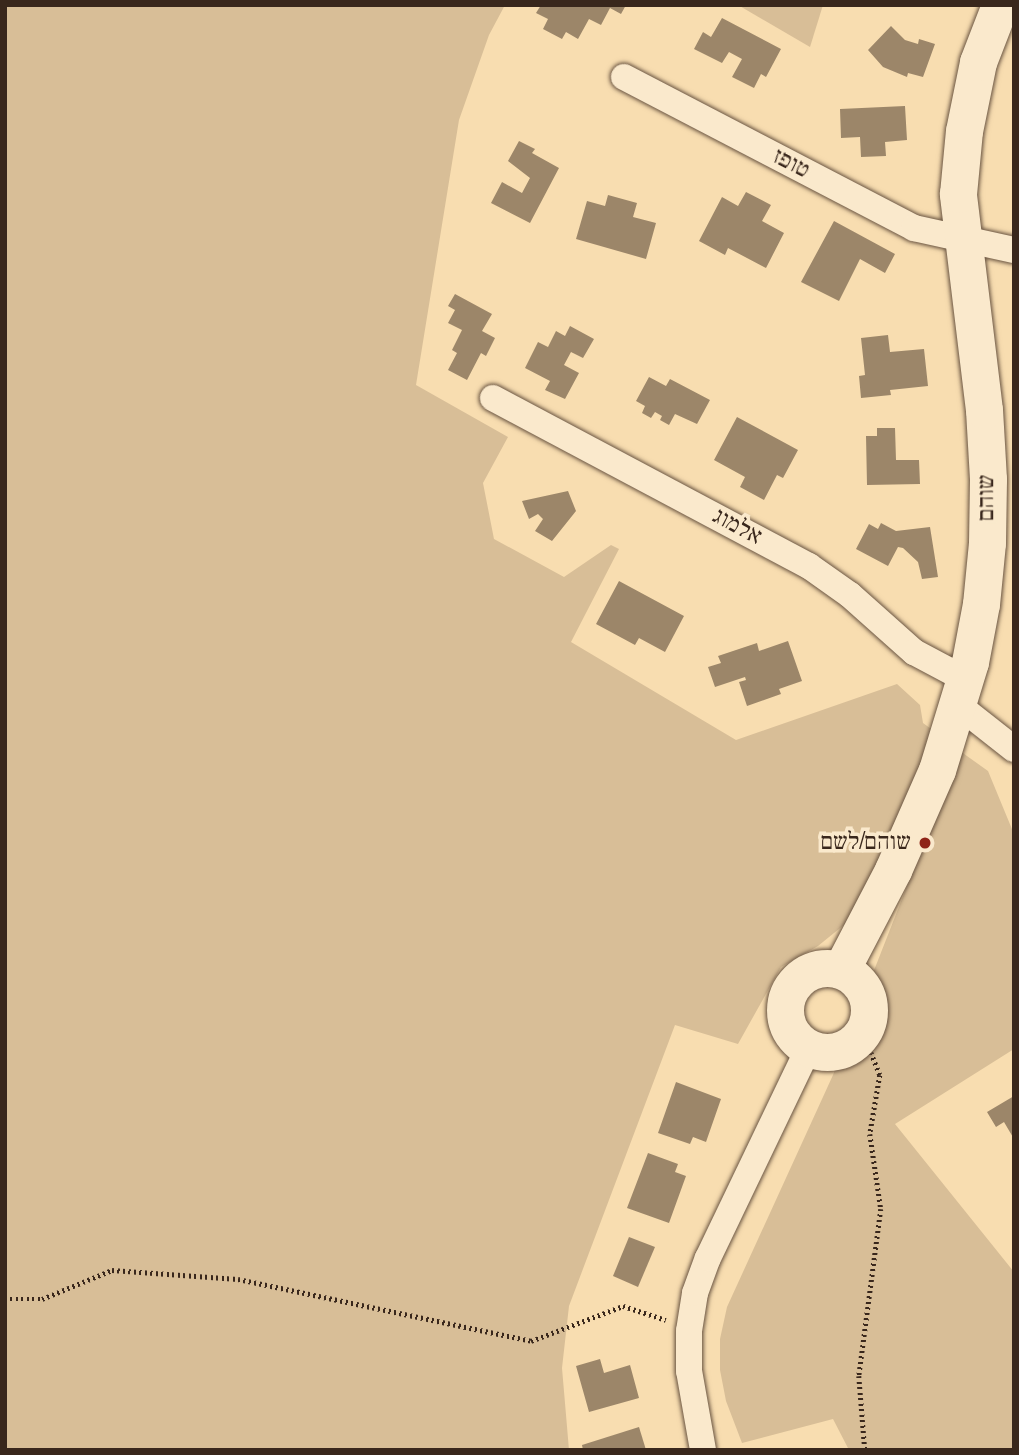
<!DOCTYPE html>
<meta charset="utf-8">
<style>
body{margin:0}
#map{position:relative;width:1019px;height:1455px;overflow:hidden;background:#f8ddb0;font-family:"Libre Bodoni","Frank Ruhl Libre",serif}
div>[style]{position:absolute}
.green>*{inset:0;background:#d8be97}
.building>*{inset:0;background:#9c8669}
.path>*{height:4.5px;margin-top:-2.25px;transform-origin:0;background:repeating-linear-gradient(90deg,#39271c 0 2px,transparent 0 5.5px)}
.roads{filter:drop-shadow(0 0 2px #695441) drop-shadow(0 0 2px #695441)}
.street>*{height:26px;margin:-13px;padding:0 13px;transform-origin:13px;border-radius:13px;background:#fae9cc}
.secondary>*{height:37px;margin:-18.5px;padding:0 18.5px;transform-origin:18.5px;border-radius:18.5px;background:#fae9cc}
.secondary>.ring{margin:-18.5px;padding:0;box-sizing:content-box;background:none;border:37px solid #fae9cc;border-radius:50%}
.dots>*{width:19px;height:19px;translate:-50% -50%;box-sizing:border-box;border:4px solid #fae9cc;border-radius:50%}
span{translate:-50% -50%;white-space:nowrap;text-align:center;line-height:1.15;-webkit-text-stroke:7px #fae9cc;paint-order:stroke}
.street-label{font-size:24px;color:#39271c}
.poi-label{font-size:24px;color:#39271c}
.right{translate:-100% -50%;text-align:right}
.frame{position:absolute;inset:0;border:7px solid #39271c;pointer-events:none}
</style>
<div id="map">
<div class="green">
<div style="clip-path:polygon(5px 5px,505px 5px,489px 35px,459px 120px,416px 385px,508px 437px,483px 483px,494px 539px,564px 577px,611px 545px,619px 549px,571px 642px,736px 740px,897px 684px,920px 705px,923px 723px,938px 734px,850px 920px,818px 946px,781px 967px,738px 1044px,675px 1025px,569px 1306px,562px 1368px,569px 1450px,5px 1450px)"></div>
<div style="clip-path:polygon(738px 5px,823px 5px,810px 47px)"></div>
<div style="clip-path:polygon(960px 751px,988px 771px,1014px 834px,1014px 1049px,895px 1124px,1014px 1272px,1014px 1450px,849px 1450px,833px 1419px,742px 1443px,726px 1401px,720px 1370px,720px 1339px,727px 1307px,833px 1075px)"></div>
</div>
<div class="building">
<div style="clip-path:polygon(541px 5px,626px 5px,621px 14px,610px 8px,601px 25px,589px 19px,578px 39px,566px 32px,562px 39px,543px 29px,548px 19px,536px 13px)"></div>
<div style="clip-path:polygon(722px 18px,781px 49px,766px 77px,761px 74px,754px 88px,732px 77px,742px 59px,729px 52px,722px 63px,694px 49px,703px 32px,711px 37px)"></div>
<div style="clip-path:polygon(891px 26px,905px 40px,918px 44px,919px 39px,935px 44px,923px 77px,908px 73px,907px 77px,883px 67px,868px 50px)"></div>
<div style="clip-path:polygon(905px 106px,907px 140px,885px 142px,886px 156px,861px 157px,860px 137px,841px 138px,840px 109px)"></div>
<div style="clip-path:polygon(519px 141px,535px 149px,532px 153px,559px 168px,530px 223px,491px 203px,502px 182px,522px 193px,530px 178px,508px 161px)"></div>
<div style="clip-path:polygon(746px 192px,771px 205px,762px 221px,784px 233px,766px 268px,728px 248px,725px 255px,699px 241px,722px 197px,738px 206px)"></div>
<div style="clip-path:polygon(608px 195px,637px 203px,633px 217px,656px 223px,646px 259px,576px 239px,587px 201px,605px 206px)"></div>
<div style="clip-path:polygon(834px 221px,895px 254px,885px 273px,860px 259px,839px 301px,801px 282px)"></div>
<div style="clip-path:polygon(455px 294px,492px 314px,482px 331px,495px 338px,486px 356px,481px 353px,467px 380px,448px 370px,457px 353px,452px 350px,462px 330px,448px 323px,455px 310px,448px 306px)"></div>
<div style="clip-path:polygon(570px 326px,594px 339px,583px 358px,571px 352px,564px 365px,579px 373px,565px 399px,545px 390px,550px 381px,525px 368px,538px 342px,548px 347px,556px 331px,565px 336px)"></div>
<div style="clip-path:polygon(888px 335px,890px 352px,924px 349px,928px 386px,890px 390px,891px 395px,861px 398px,859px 376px,865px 375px,861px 338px)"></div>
<div style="clip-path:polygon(649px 377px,666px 386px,670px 379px,710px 400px,697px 424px,675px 414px,669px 425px,660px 420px,662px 416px,655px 412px,651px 418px,642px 413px,645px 406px,636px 401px)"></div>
<div style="clip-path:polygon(737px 417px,798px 450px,783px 478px,777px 475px,764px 500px,740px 487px,745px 477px,714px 460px)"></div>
<div style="clip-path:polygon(877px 428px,895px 428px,896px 460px,919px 460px,920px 484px,867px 485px,866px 436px,877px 436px)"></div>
<div style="clip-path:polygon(568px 491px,576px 511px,552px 541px,535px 531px,543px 519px,538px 514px,529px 519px,522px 501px)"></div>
<div style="clip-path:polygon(881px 523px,896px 531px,930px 527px,938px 577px,922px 579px,918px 562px,903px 548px,898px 547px,888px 566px,856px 549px,869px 524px,878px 529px)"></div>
<div style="clip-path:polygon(619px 581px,684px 616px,665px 652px,639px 638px,635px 645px,596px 624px)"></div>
<div style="clip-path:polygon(788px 641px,802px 681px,779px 689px,781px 694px,747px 706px,739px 682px,746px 680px,745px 677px,715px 687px,708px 667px,721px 663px,718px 656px,757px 643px,759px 651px)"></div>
<div style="clip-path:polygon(676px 1082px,721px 1099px,706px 1142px,693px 1137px,690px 1144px,658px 1133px)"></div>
<div style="clip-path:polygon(1014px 1096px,1014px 1139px,1004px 1122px,996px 1127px,987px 1112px)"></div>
<div style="clip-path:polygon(648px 1153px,678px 1164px,675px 1172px,686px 1176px,669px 1223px,627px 1208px)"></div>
<div style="clip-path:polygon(629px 1237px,655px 1247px,638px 1287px,613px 1276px)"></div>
<div style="clip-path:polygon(600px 1359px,604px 1373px,630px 1365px,639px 1398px,589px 1412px,576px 1366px)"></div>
<div style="clip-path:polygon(639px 1427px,646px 1450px,583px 1450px,582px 1445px)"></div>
</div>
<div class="path">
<div style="left:863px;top:1032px;width:46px;rotate:68.4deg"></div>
<div style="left:880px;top:1075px;width:60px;rotate:99.6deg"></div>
<div style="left:870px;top:1134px;width:76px;rotate:81.7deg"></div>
<div style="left:881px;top:1209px;width:168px;rotate:97.5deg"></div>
<div style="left:859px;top:1376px;width:74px;rotate:85.4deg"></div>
<div style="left:5px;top:1299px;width:37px"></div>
<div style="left:42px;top:1299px;width:76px;rotate:-22.5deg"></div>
<div style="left:112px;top:1270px;width:126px;rotate:4.1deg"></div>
<div style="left:238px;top:1279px;width:299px;rotate:11.9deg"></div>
<div style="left:531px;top:1341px;width:98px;rotate:-20.8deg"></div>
<div style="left:623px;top:1306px;width:45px;rotate:18deg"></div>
</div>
<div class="roads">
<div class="street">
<div style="left:624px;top:77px;width:327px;rotate:27.5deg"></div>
<div style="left:914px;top:228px;width:102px;rotate:12.4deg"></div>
<div style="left:493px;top:398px;width:358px;rotate:28deg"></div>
<div style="left:809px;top:566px;width:50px;rotate:35.3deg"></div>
<div style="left:850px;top:595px;width:86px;rotate:41.7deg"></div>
<div style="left:914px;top:652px;width:58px;rotate:27.9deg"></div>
<div style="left:958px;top:705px;width:71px;rotate:38.2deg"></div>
<div style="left:703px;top:1450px;width:80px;rotate:-100deg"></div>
<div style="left:689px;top:1371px;width:40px;rotate:-90deg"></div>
<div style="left:689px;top:1331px;width:38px;rotate:-81deg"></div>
<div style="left:695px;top:1293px;width:37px;rotate:-70deg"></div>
<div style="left:708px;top:1258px;width:234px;rotate:-64.4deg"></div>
</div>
<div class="secondary">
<div class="ring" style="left:785px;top:968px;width:47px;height:47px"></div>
<div style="left:841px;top:970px;width:113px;rotate:-62.5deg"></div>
<div style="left:893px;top:870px;width:109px;rotate:-66.3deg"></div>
<div style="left:937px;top:770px;width:113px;rotate:-73deg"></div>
<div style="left:970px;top:662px;width:59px;rotate:-79.3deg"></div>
<div style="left:981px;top:604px;width:61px;rotate:-84.4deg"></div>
<div style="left:987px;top:543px;width:64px;rotate:-89.1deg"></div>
<div style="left:988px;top:479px;width:69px;rotate:-93.3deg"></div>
<div style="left:984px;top:410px;width:218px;rotate:-96.9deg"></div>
<div style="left:958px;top:194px;width:63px;rotate:-84.6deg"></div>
<div style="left:964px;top:131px;width:70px;rotate:-78.5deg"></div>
<div style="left:978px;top:62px;width:61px;rotate:-68.9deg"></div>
</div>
</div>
<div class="dots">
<div style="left:925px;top:843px;background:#8f2418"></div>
</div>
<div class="street-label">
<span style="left:791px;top:164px;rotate:27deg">טופז</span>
<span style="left:987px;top:498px;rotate:-90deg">שוהם</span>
<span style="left:737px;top:527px;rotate:28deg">אלמוג</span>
</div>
<div class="poi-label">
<span class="right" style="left:911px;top:843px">שוהם/לשם</span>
</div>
<div class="frame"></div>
</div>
